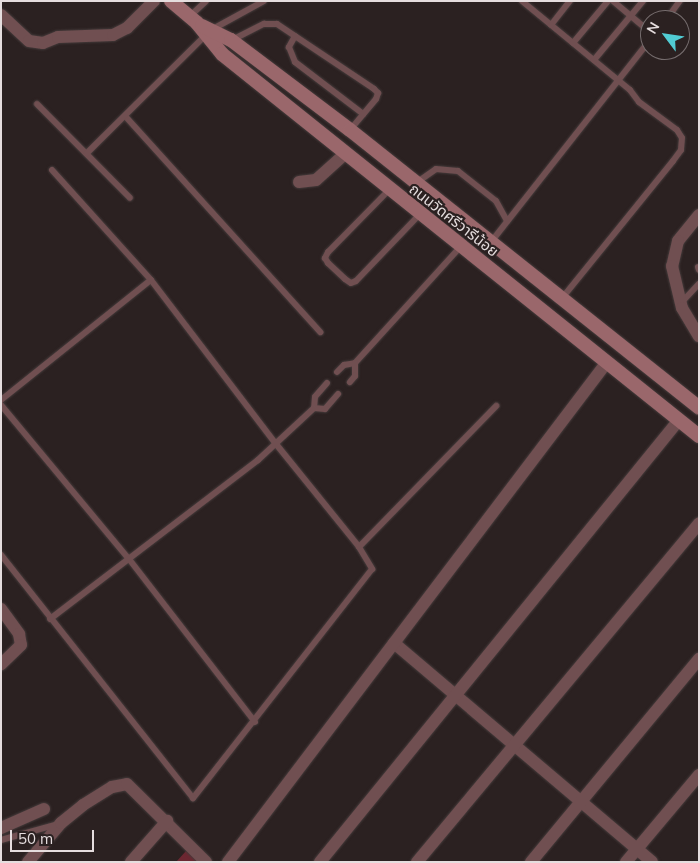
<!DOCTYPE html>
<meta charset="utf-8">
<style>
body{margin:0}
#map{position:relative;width:700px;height:863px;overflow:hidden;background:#2b2121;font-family:Mulish,"Noto Sans Thai",sans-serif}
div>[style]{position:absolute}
.building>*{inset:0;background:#6c2731}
.roads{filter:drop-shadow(0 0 1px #453b3b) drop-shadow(0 0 1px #453b3b)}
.service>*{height:6px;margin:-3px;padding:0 3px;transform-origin:3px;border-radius:3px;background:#704f51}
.minor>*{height:12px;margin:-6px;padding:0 6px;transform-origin:6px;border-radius:6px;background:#704f51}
.secondary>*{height:14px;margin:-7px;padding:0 7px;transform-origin:7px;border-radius:7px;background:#9a676b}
span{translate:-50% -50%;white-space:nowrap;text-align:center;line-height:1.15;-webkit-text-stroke:4.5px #2b2121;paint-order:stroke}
.street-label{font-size:15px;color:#e5ddde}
.frame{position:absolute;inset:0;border:2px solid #e5ddde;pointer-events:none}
.north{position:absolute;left:640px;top:10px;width:50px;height:50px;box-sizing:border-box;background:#2b2121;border:1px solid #756c6d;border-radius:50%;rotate:301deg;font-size:14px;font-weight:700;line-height:20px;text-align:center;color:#e5ddde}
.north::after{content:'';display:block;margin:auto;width:18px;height:22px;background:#51ccd3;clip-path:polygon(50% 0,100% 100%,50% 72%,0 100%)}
.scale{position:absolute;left:10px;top:830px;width:84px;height:22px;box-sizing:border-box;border:2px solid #e5ddde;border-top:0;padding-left:6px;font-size:15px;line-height:18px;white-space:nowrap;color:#e5ddde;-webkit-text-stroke:4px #2b2121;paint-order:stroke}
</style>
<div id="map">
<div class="building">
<div style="clip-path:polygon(186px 851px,199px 862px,176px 862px)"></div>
</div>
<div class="roads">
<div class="service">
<div style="left:522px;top:1px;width:140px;rotate:39.5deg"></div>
<div style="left:630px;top:90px;width:15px;rotate:53deg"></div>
<div style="left:639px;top:102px;width:47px;rotate:36.4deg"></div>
<div style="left:677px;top:130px;width:9px;rotate:58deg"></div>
<div style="left:682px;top:138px;width:12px;rotate:95deg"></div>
<div style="left:681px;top:150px;width:14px;rotate:126deg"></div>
<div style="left:673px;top:161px;width:176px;rotate:129deg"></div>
<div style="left:613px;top:1px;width:48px;rotate:40deg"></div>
<div style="left:189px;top:17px;width:23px;rotate:-43deg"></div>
<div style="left:666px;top:20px;width:24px;rotate:-54deg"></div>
<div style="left:551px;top:25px;width:31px;rotate:-52deg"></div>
<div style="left:295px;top:36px;width:13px;rotate:119deg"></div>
<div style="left:289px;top:47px;width:16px;rotate:68deg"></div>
<div style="left:295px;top:62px;width:86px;rotate:37.4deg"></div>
<div style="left:232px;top:40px;width:36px;rotate:-27deg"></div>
<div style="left:264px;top:24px;width:13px"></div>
<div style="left:277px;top:24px;width:117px;rotate:33.8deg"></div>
<div style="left:374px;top:89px;width:6px;rotate:45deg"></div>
<div style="left:378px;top:93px;width:6px;rotate:108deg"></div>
<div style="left:376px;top:99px;width:40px;rotate:130deg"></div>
<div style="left:573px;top:43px;width:55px;rotate:-50.2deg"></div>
<div style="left:594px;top:60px;width:77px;rotate:-50.3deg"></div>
<div style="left:37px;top:104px;width:132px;rotate:45.3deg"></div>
<div style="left:126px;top:117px;width:290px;rotate:47.9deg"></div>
<div style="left:87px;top:153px;width:175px;rotate:-44.8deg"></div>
<div style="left:211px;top:30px;width:60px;rotate:-28.7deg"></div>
<div style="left:52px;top:170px;width:148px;rotate:48deg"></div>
<div style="left:416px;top:183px;width:24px;rotate:-35deg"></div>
<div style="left:436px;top:169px;width:22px;rotate:5deg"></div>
<div style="left:458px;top:171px;width:48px;rotate:38.3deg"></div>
<div style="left:496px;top:201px;width:23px;rotate:61deg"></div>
<div style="left:389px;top:190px;width:87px;rotate:134.5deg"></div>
<div style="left:328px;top:252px;width:7px;rotate:117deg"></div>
<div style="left:325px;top:258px;width:6px;rotate:59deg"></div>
<div style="left:328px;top:263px;width:23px;rotate:43deg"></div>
<div style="left:345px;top:279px;width:7px;rotate:34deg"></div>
<div style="left:351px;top:283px;width:5px;rotate:-22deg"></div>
<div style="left:356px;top:281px;width:93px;rotate:-46.3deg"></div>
<div style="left:491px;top:242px;width:257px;rotate:-51.8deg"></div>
<div style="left:698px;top:267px;width:3px;rotate:72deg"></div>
<div style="left:681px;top:303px;width:26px;rotate:-47deg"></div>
<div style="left:355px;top:363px;width:158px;rotate:-47.8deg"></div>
<div style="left:337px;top:372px;width:10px;rotate:-45deg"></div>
<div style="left:344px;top:365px;width:11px;rotate:-10deg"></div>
<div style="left:355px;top:363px;width:13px;rotate:90deg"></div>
<div style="left:355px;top:376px;width:8px;rotate:130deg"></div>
<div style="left:327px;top:383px;width:18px;rotate:131deg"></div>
<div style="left:315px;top:397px;width:11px;rotate:95deg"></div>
<div style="left:314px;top:408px;width:11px;rotate:5deg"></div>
<div style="left:325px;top:409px;width:20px;rotate:-49deg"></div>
<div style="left:1px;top:400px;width:192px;rotate:-38.7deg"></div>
<div style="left:151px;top:280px;width:206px;rotate:52.7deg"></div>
<div style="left:276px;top:444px;width:132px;rotate:51.1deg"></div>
<div style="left:359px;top:547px;width:26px;rotate:59deg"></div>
<div style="left:372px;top:569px;width:291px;rotate:128deg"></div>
<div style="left:193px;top:798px;width:310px;rotate:-128.3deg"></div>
<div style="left:1px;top:405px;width:200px;rotate:50.3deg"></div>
<div style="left:129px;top:559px;width:206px;rotate:52.3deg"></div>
<div style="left:359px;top:547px;width:197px;rotate:-45.8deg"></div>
<div style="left:50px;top:619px;width:262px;rotate:-37.4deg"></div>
<div style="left:258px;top:460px;width:76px;rotate:-42.9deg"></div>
<div style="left:1px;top:840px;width:59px;rotate:-15.7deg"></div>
</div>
<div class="minor">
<div style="left:1px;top:15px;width:38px;rotate:43deg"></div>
<div style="left:29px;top:41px;width:14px;rotate:8deg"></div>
<div style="left:43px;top:43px;width:16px;rotate:-22deg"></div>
<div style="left:58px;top:37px;width:55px;rotate:-2.1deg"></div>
<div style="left:113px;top:35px;width:16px;rotate:-27deg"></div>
<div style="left:127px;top:28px;width:38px;rotate:-45deg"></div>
<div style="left:299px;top:182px;width:17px;rotate:-7deg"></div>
<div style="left:316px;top:180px;width:39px;rotate:-42deg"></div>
<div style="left:699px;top:215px;width:33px;rotate:129deg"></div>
<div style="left:678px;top:241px;width:26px;rotate:103deg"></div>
<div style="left:672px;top:266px;width:43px;rotate:76.6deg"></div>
<div style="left:682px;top:308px;width:33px;rotate:59deg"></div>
<div style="left:1px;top:609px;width:31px;rotate:54deg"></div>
<div style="left:19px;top:634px;width:11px;rotate:80deg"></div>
<div style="left:21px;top:645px;width:28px;rotate:136deg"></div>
<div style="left:394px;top:643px;width:338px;rotate:40.3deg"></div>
<div style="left:1px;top:828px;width:47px;rotate:-23.8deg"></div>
<div style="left:28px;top:862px;width:51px;rotate:-49.8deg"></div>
<div style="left:61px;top:823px;width:28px;rotate:-39deg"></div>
<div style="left:83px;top:805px;width:34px;rotate:-32deg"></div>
<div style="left:112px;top:787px;width:15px;rotate:-11deg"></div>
<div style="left:127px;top:784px;width:111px;rotate:44.6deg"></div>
<div style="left:131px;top:862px;width:55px;rotate:-48.7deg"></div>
<div style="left:228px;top:862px;width:627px;rotate:-52.84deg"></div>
<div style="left:320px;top:862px;width:569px;rotate:-50.92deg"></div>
<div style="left:417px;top:862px;width:441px;rotate:-50.2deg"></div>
<div style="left:531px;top:862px;width:264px;rotate:-50.4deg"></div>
<div style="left:626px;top:862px;width:114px;rotate:-50deg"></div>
</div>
<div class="secondary">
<div style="left:171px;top:1px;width:34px;rotate:40deg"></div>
<div style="left:197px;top:23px;width:40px;rotate:51deg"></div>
<div style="left:222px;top:54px;width:611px;rotate:38.69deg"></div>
<div style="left:202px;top:26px;width:32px;rotate:26deg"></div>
<div style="left:231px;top:40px;width:149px;rotate:37.1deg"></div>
<div style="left:350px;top:130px;width:446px;rotate:38.5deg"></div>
</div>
</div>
<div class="street-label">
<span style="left:454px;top:220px;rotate:38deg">ถนนวัดศรีวารีน้อย</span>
</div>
<div class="frame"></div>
<div class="north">N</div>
<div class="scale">50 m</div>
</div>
